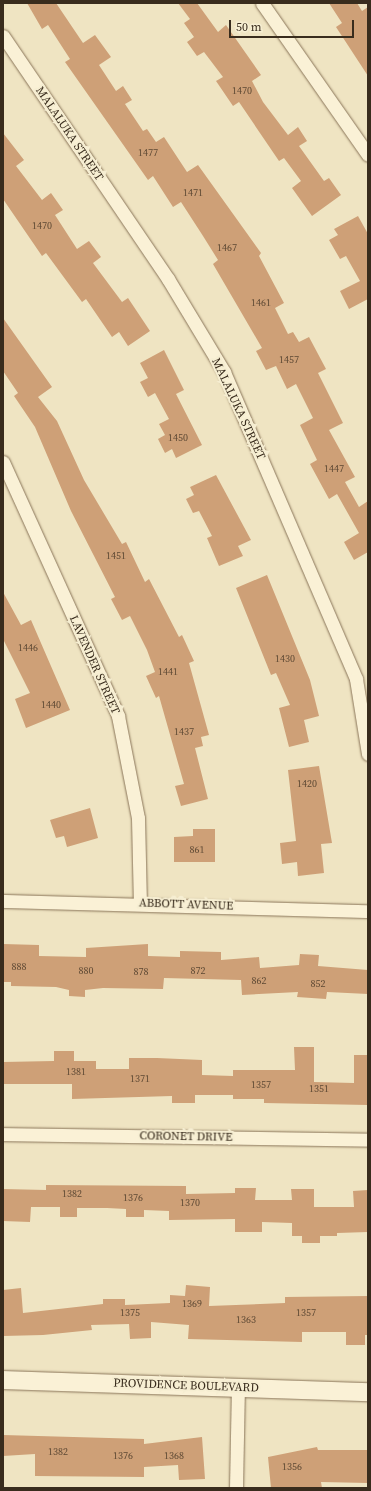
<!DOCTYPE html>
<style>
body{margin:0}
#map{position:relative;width:371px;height:1491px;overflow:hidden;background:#efe4c2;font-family:"Source Serif 4",serif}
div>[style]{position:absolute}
.building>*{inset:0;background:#cea077}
.roads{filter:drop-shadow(0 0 1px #8a7559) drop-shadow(0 0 1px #8a7559)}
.street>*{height:13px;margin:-6.5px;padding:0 6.5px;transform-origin:6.5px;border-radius:6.5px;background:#faf1d6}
.secondary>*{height:18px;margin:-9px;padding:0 9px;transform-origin:9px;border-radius:9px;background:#faf1d6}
span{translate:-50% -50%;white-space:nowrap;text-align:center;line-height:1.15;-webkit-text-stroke:4px #f6eed2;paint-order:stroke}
.number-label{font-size:10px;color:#5e4934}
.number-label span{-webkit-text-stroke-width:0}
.street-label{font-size:12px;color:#392c1d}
.frame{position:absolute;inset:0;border:4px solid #392c1d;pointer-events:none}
.scale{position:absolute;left:229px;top:20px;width:125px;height:18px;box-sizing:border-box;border:2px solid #392c1d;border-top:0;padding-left:5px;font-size:12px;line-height:14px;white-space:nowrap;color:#392c1d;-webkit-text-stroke:3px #f6eed2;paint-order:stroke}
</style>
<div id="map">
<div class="building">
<div style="clip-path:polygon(27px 3px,56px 3px,83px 43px,95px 35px,111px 57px,99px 65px,116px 91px,123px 86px,132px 100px,125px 104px,143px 131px,147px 129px,156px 142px,164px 137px,187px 172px,198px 165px,261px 253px,259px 256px,284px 303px,275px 308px,288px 334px,293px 332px,299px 342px,309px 337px,326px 369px,318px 373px,343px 423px,329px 430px,355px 477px,345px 482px,359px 507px,368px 501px,368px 552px,354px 560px,344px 542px,359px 533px,337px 494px,329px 499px,310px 464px,317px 460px,300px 425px,313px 418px,296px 384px,287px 389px,276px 366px,266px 370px,256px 351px,262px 348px,213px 264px,218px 260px,203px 236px,181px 202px,173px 207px,153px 176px,148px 180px,65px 62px,70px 59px,48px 25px,42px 29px)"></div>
<div style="clip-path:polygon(178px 3px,197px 3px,218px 32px,226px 25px,261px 75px,252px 81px,263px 102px,288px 135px,298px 127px,307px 141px,299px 146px,324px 181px,329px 178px,341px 195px,312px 216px,292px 188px,301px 181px,284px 158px,279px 161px,239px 102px,233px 106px,216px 81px,223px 77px,204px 52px,197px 56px,187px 42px,194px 37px,184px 23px,190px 19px)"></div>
<div style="clip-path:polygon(329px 3px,357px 3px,362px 11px,368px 7px,368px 76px,336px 27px,342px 23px)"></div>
<div style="clip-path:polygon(3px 133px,24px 160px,16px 166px,42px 200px,51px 193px,63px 210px,55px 215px,77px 249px,89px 241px,101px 257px,93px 263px,122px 302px,128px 298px,150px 331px,128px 346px,119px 332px,112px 337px,86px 299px,82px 302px,46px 253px,42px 256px,3px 199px)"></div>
<div style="clip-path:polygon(358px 216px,368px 234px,368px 299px,349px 309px,340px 291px,360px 281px,346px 256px,340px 259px,329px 240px,338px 235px,334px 229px)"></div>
<div style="clip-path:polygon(3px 318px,52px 387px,38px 397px,57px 421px,84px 480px,122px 544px,126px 542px,145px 582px,149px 579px,179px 637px,182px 635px,194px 661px,189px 663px,209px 735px,201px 737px,203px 746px,195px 748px,208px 799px,181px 806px,175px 786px,184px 784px,159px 696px,156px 698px,146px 676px,155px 672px,147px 650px,130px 616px,122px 620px,111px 599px,115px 597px,71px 511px,35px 427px,14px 396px,18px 393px,3px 371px)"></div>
<div style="clip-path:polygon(164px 350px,184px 390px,176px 394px,202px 445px,176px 458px,172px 449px,165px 453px,158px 439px,165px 435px,159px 424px,169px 419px,155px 393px,148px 397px,140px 382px,148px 378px,140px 363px)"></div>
<div style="clip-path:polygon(216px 475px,251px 540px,238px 546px,243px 556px,219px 566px,207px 538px,212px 536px,199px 511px,193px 513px,186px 499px,194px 495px,190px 487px)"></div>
<div style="clip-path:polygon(267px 575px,310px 680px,319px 716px,304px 720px,309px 742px,289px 747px,279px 708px,290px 705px,276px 673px,271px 675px,236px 588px)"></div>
<div style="clip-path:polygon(3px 592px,21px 625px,31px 620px,70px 710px,26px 728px,15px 699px,30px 693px,3px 639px)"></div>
<div style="clip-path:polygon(319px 766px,332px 843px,321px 844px,324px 873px,298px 876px,297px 862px,282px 864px,280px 843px,296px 841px,288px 770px)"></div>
<div style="clip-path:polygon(90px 808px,98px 838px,67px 847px,64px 836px,56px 838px,50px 820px)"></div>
<div style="clip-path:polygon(193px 829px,215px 829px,215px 862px,174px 862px,174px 837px,193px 836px)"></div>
<div style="clip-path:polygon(3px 944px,39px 945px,39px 956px,86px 957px,86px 948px,148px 944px,148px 956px,180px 957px,180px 951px,221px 952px,221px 960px,259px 957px,260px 968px,299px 965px,300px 954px,319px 955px,318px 966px,368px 970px,368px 994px,327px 992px,326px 999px,297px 997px,298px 992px,242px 995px,241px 980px,164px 978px,163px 989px,103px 988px,85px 990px,85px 997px,69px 996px,69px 990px,56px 987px,11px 986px,11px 982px,3px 982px)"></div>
<div style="clip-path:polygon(294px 1047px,314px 1047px,314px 1082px,354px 1083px,354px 1055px,368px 1055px,368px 1105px,264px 1103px,264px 1099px,233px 1099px,233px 1095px,195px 1095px,195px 1103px,172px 1103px,172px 1096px,72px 1099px,72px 1084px,3px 1084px,3px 1062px,54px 1061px,54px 1051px,74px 1051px,74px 1061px,96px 1061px,96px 1069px,129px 1069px,129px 1058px,157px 1058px,202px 1060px,202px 1075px,233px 1076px,233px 1070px,295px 1070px)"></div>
<div style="clip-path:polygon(46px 1185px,186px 1186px,186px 1194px,235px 1193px,235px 1188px,256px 1188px,255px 1200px,292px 1200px,291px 1189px,314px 1189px,314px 1207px,354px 1207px,353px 1191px,368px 1190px,368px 1232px,337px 1233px,337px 1236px,320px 1236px,320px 1243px,302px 1243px,302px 1236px,292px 1236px,292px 1223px,262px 1222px,262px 1232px,235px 1232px,235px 1219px,169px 1220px,169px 1211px,144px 1210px,144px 1217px,126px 1217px,126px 1209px,107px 1208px,77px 1208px,77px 1217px,60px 1217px,60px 1207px,31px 1207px,30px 1222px,3px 1221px,3px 1189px,46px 1190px)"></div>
<div style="clip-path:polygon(186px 1285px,210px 1287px,209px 1306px,285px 1303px,285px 1297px,368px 1296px,368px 1335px,365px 1335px,365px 1345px,346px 1345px,346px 1332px,302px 1332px,302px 1342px,188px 1339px,189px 1325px,151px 1322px,151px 1338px,130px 1339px,129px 1324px,91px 1325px,92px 1330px,43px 1335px,3px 1336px,3px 1290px,21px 1288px,23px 1313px,103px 1304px,103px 1299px,125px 1299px,125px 1305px,170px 1303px,170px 1295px,185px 1296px)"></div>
<div style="clip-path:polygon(3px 1435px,144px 1439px,144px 1444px,202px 1437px,205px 1479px,179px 1480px,178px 1465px,144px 1467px,144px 1477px,35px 1476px,35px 1454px,3px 1456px)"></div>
<div style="clip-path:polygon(317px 1447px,318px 1450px,368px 1450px,368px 1483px,321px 1482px,322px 1488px,271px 1488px,268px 1457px)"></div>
</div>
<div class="roads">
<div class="street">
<div style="left:262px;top:3px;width:185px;rotate:55.1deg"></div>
<div style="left:3px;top:36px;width:294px;rotate:55.8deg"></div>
<div style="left:168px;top:279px;width:109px;rotate:58.9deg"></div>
<div style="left:224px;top:372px;width:334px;rotate:66.7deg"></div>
<div style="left:356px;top:679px;width:76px;rotate:80.9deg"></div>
<div style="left:3px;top:462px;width:279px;rotate:65.6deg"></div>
<div style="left:118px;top:716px;width:104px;rotate:78.9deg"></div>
<div style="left:138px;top:818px;width:86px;rotate:88.7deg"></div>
<div style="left:3px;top:901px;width:365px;rotate:1.6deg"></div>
<div style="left:3px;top:1134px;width:365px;rotate:0.9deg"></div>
<div style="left:236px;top:1488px;width:100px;rotate:-88.9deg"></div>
</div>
<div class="secondary">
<div style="left:3px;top:1380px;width:365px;rotate:1.9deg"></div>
</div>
</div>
<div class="number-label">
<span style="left:242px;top:91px">1470</span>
<span style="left:148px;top:153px">1477</span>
<span style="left:193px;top:193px">1471</span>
<span style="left:42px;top:226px">1470</span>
<span style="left:227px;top:248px">1467</span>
<span style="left:261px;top:303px">1461</span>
<span style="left:289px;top:360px">1457</span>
<span style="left:178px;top:438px">1450</span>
<span style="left:334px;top:469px">1447</span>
<span style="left:116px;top:556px">1451</span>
<span style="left:28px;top:648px">1446</span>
<span style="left:285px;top:659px">1430</span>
<span style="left:168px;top:672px">1441</span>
<span style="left:51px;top:705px">1440</span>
<span style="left:184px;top:732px">1437</span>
<span style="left:307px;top:784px">1420</span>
<span style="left:197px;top:850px">861</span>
<span style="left:19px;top:967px">888</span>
<span style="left:86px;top:971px">880</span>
<span style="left:198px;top:971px">872</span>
<span style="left:141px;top:972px">878</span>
<span style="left:259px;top:981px">862</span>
<span style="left:318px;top:984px">852</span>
<span style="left:76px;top:1072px">1381</span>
<span style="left:140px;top:1079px">1371</span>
<span style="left:261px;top:1085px">1357</span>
<span style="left:319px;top:1089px">1351</span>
<span style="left:72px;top:1194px">1382</span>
<span style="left:133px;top:1198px">1376</span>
<span style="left:190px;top:1203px">1370</span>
<span style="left:192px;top:1304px">1369</span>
<span style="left:130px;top:1313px">1375</span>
<span style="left:306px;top:1313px">1357</span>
<span style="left:246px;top:1320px">1363</span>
<span style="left:58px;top:1452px">1382</span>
<span style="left:123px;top:1456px">1376</span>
<span style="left:174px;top:1456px">1368</span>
<span style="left:292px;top:1467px">1356</span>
</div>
<div class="street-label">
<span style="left:69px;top:134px;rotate:56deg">MALALUKA STREET</span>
<span style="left:238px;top:409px;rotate:65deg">MALALUKA STREET</span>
<span style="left:94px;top:665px;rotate:66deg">LAVENDER STREET</span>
<span style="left:186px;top:905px;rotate:2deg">ABBOTT AVENUE</span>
<span style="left:186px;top:1137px;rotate:1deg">CORONET DRIVE</span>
<span style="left:186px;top:1386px;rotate:2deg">PROVIDENCE BOULEVARD</span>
</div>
<div class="frame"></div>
<div class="scale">50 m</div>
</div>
